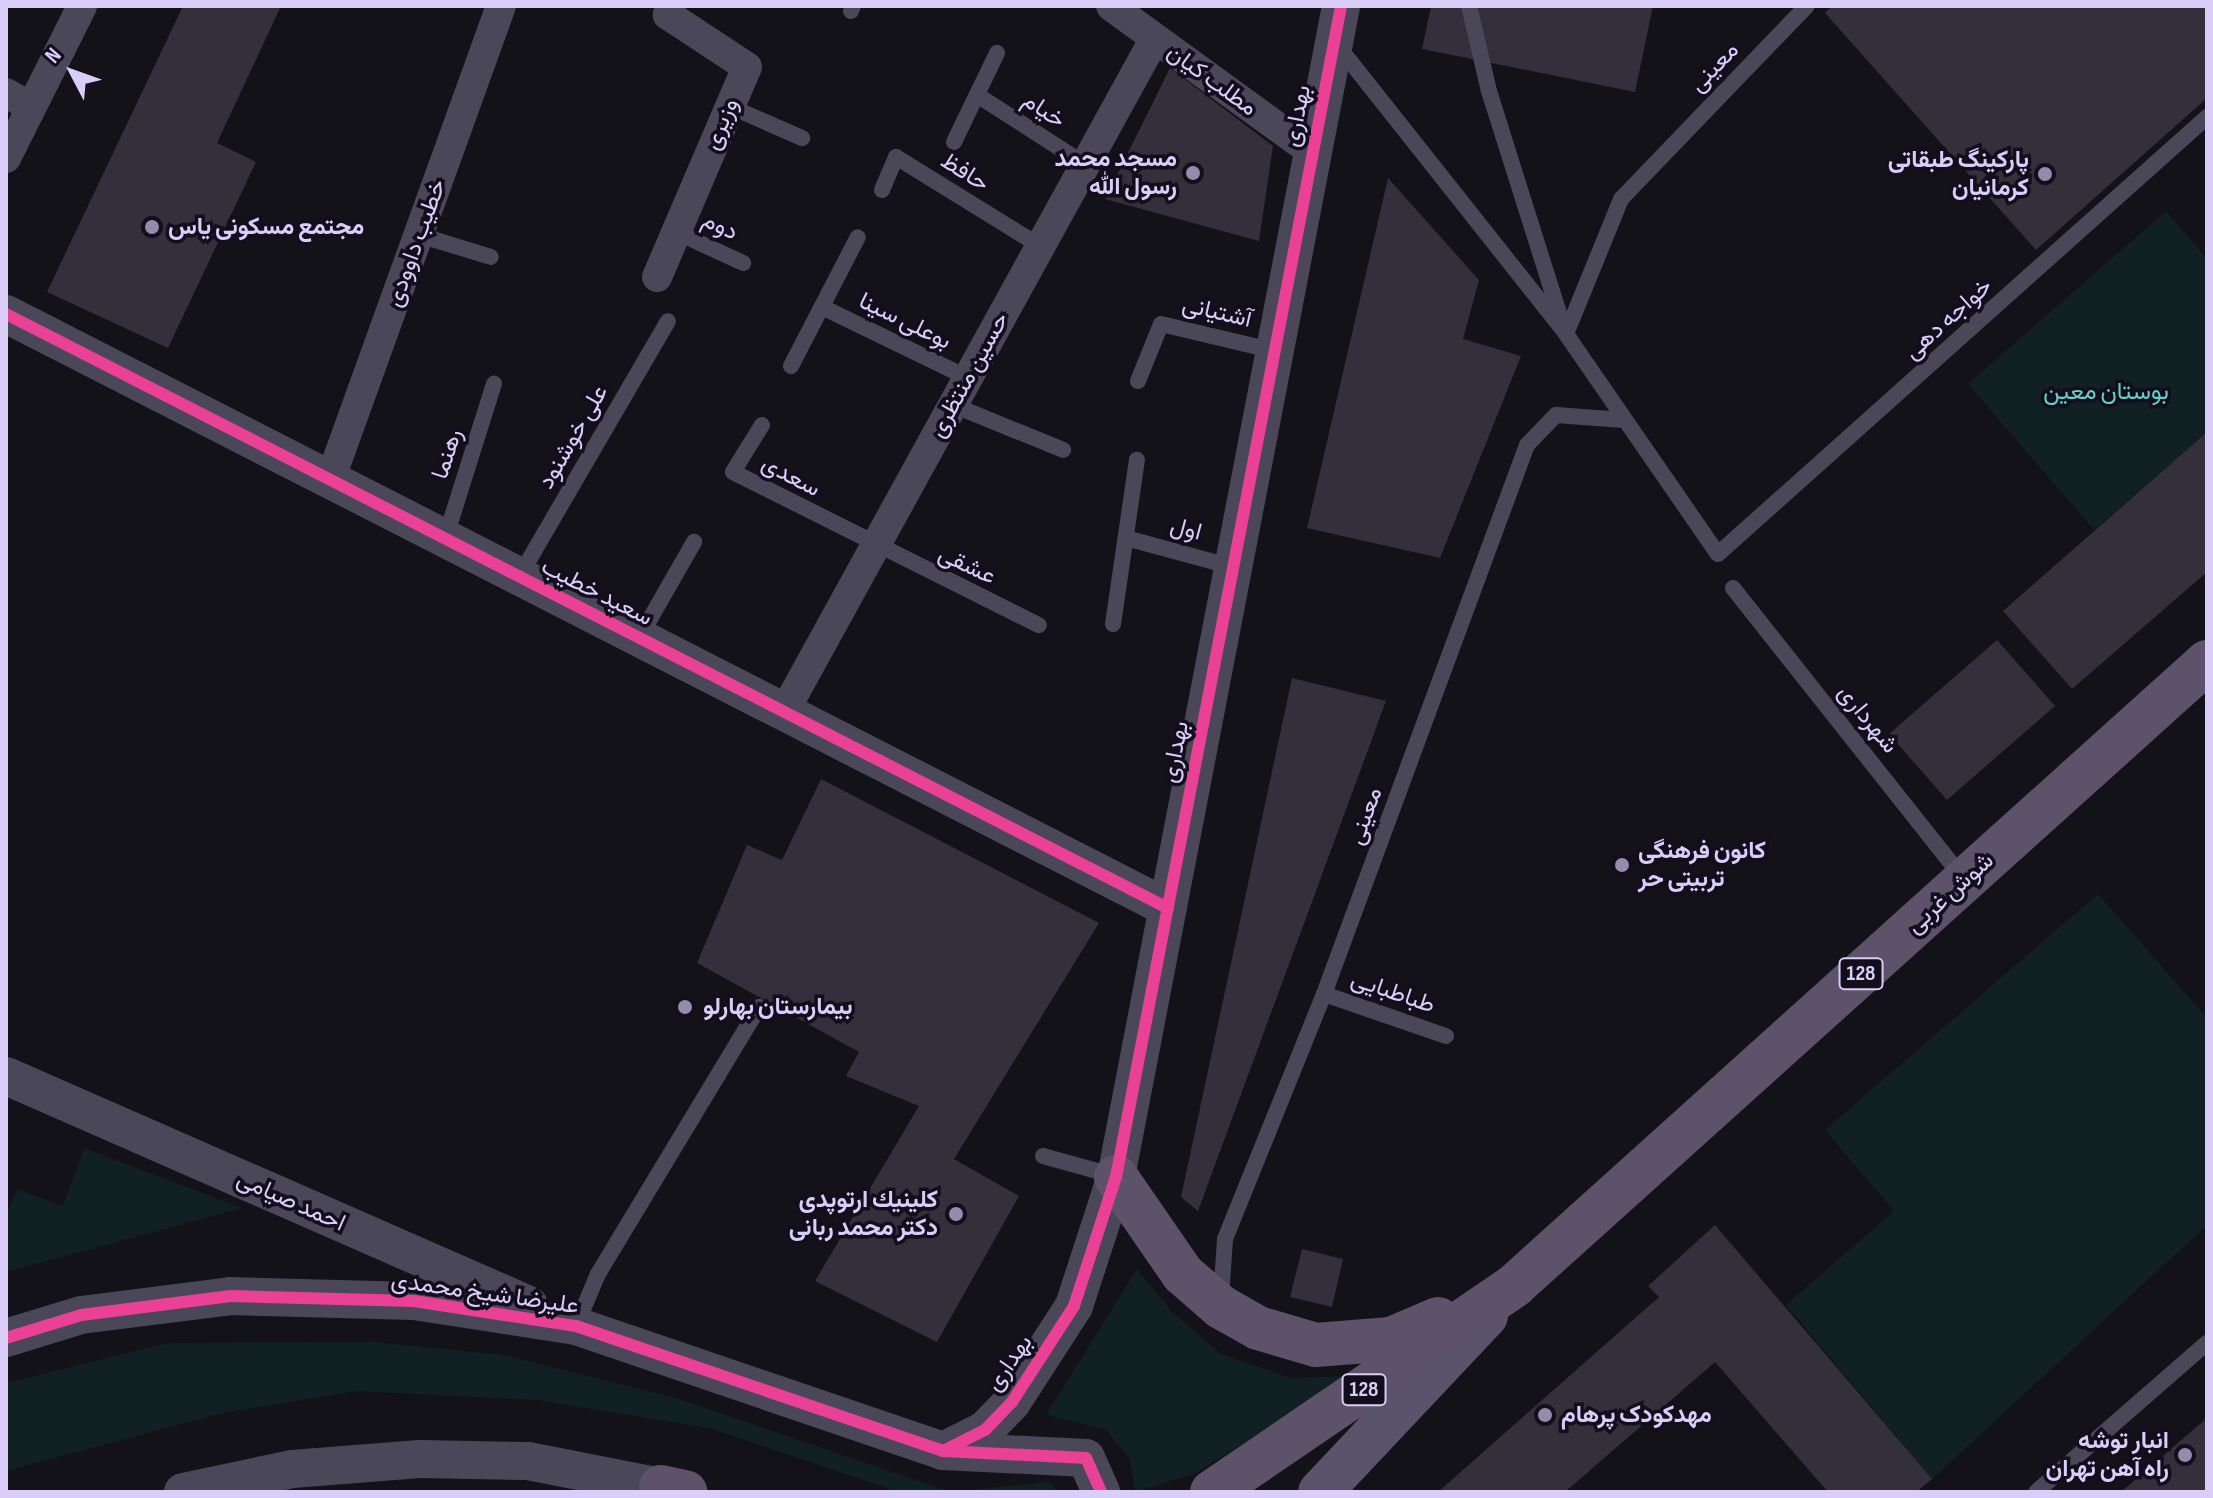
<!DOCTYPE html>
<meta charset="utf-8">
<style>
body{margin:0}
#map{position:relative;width:2213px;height:1498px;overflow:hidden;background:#131218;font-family:"Sofia Sans Condensed",Vazirmatn,sans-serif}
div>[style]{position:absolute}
.green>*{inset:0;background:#112123}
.building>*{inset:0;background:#332f3b}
.service>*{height:16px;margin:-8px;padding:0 8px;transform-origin:8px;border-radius:8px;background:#4a4759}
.minor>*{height:30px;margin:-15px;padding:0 15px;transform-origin:15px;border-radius:15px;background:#4a4759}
.tertiary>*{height:38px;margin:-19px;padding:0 19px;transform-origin:19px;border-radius:19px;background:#4a4759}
.secondary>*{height:44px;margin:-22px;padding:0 22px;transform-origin:22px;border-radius:22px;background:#59536b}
.primary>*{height:44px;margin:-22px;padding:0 22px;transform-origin:22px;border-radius:22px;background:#5e516a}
.cycleway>*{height:12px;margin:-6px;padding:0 6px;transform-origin:6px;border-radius:6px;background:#ea4096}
.dots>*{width:22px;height:22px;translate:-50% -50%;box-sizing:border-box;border:4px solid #120e1c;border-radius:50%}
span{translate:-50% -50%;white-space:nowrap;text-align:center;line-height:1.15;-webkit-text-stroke:7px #120e1c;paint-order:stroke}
.shield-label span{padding:2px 6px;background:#120e1c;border:2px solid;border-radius:6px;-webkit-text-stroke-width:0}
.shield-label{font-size:22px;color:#dacef9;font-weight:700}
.street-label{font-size:24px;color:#dacef9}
.poi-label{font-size:24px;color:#dacef9;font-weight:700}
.right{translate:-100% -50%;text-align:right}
.left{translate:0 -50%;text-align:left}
.park-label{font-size:24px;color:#64d0c6}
.frame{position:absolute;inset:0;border:8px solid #dacef9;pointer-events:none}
.north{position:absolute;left:32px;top:32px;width:80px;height:80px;-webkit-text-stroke:6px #120e1c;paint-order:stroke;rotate:311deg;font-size:22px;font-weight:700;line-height:32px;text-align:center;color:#dacef9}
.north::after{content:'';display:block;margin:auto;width:28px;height:36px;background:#dacef9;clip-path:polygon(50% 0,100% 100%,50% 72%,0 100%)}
</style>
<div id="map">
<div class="green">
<div style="clip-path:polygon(2166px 211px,2207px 259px,2207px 432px,2094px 530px,1968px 384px)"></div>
<div style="clip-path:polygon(2098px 894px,2207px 1018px,2207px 1225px,1932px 1479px,1786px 1305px,1894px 1211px,1825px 1130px)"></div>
<div style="clip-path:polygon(84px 1148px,242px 1208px,6px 1272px,6px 1215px,17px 1189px,63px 1206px)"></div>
<div style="clip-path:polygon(1137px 1269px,1173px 1313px,1221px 1354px,1291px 1378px,1351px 1376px,1196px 1473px,1135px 1492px,1130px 1459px,1106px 1430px,1046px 1415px)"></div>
<div style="clip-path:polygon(374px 1342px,504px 1355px,676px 1398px,951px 1492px,1048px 1482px,1059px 1492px,899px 1492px,709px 1428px,536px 1400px,358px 1391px,227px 1412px,6px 1471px,6px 1383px,168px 1343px)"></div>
</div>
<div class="building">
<div style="clip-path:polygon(183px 6px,281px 6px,217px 143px,256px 162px,168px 348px,47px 292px)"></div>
<div style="clip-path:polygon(1431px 6px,1653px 6px,1635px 92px,1422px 49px)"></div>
<div style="clip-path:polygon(1832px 6px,2207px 6px,2207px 98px,2036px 250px,1825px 13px)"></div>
<div style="clip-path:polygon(1170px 68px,1273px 146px,1259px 241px,1105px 199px)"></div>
<div style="clip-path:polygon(1388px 178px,1479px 280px,1463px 339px,1521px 356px,1440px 558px,1307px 528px)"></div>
<div style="clip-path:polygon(2207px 432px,2207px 572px,2072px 689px,2003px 611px)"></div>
<div style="clip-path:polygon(1997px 640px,2055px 706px,1947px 800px,1889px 734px)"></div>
<div style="clip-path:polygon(1292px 678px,1386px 701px,1198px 1211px,1181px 1197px)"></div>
<div style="clip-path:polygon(821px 779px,1099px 923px,954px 1159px,1019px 1196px,937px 1342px,815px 1281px,919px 1106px,846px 1076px,859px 1052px,697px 963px,747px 845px,782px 860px)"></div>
<div style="clip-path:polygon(1715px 1225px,1932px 1479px,1916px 1492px,1828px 1492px,1715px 1362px,1565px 1492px,1438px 1492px,1659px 1297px,1648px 1286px)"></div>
<div style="clip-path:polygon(1302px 1249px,1343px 1259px,1332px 1307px,1290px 1297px)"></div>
<div style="clip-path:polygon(2207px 1418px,2207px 1492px,2121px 1492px)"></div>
</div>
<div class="service">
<div style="left:1469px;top:6px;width:87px;rotate:76.8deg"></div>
<div style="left:1489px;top:91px;width:243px;rotate:72.5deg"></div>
<div style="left:851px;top:11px;width:5px;rotate:-68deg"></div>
<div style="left:1338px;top:46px;width:367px;rotate:51.6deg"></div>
<div style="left:1566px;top:334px;width:267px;rotate:55.4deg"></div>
<div style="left:1718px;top:554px;width:656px;rotate:-41.79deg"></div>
<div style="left:977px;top:95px;width:130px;rotate:32.7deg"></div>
<div style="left:729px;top:106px;width:80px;rotate:23.7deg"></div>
<div style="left:954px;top:142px;width:99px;rotate:-64.2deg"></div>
<div style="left:882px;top:190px;width:36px;rotate:-67deg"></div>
<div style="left:896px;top:157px;width:169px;rotate:31.7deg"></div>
<div style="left:676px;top:232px;width:74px;rotate:24.8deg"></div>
<div style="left:419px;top:235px;width:75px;rotate:17deg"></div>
<div style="left:822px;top:307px;width:162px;rotate:25.9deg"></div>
<div style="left:1566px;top:334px;width:146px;rotate:-67.8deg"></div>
<div style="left:1621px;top:199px;width:268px;rotate:-46.1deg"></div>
<div style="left:791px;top:366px;width:145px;rotate:-62.6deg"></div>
<div style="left:1138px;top:381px;width:61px;rotate:-68deg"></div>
<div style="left:1161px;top:324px;width:117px;rotate:13.3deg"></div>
<div style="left:953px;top:405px;width:119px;rotate:22.2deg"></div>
<div style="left:762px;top:425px;width:55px;rotate:121.7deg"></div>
<div style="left:733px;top:472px;width:342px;rotate:26.6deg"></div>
<div style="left:1126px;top:538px;width:111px;rotate:15.2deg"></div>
<div style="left:445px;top:539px;width:163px;rotate:-72.5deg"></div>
<div style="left:519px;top:577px;width:296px;rotate:-59.8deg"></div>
<div style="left:1733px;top:588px;width:372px;rotate:51.6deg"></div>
<div style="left:1113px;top:624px;width:166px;rotate:-81.7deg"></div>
<div style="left:639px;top:638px;width:111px;rotate:-60.2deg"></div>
<div style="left:1324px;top:994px;width:129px;rotate:19deg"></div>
<div style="left:1043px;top:1156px;width:75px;rotate:15.5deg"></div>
<div style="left:1221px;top:1298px;width:59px;rotate:-86.1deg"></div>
<div style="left:1225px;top:1239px;width:264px;rotate:-68deg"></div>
<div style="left:1324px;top:994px;width:585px;rotate:-69.71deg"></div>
<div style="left:1527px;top:445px;width:42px;rotate:-46deg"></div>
<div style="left:1556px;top:415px;width:68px;rotate:4.2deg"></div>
<div style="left:576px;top:1326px;width:56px;rotate:-67.1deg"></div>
<div style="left:598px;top:1274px;width:312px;rotate:-58.9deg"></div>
<div style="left:2036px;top:1492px;width:227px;rotate:-41.1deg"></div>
</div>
<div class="minor">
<div style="left:1111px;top:6px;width:250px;rotate:36deg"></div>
<div style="left:6px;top:93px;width:29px;rotate:29deg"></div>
<div style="left:6px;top:158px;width:170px;rotate:-63.4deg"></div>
<div style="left:657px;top:277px;width:228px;rotate:-66.8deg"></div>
<div style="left:747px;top:67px;width:95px;rotate:-146.6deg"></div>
<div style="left:668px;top:15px;width:9px;rotate:-72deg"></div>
<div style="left:330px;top:480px;width:504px;rotate:-70.16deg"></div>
<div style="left:784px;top:712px;width:769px;rotate:-61.17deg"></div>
</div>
<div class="tertiary">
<div style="left:6px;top:314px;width:1305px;rotate:27.08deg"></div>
<div style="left:6px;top:1076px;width:571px;rotate:23.65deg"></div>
<div style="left:6px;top:1338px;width:78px;rotate:-17deg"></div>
<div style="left:81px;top:1315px;width:151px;rotate:-7.2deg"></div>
<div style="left:231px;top:1296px;width:183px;rotate:1.6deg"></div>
<div style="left:414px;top:1301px;width:164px;rotate:8.8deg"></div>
<div style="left:576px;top:1326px;width:388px;rotate:18.8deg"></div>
<div style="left:943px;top:1451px;width:143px;rotate:2.8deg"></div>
<div style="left:1086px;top:1458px;width:37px;rotate:66deg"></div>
<div style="left:943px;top:1451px;width:47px;rotate:-26.6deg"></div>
<div style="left:985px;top:1430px;width:39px;rotate:-46deg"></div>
<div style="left:1012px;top:1402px;width:114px;rotate:-57.1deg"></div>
<div style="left:1074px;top:1306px;width:136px;rotate:-72deg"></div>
<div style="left:1116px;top:1177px;width:1192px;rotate:-79.12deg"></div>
<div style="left:183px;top:1492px;width:111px;rotate:-11.9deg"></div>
<div style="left:292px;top:1469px;width:128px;rotate:-4.5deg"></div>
<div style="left:420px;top:1459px;width:108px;rotate:1.1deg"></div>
<div style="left:528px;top:1461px;width:136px;rotate:11.1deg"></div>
</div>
<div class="secondary">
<div style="left:1320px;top:1492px;width:242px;rotate:-46.7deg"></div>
</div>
<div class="primary">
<div style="left:1116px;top:1177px;width:118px;rotate:55.4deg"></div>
<div style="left:1183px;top:1274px;width:50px;rotate:41deg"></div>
<div style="left:1221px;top:1307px;width:43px;rotate:29.6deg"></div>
<div style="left:1258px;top:1328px;width:60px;rotate:16.3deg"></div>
<div style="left:1316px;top:1345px;width:75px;rotate:-4.6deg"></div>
<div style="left:1391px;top:1339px;width:51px;rotate:-23.1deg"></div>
<div style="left:661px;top:1487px;width:25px;rotate:12deg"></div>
<div style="left:1212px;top:1492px;width:367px;rotate:-34.3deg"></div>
<div style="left:1515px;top:1285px;width:931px;rotate:-42deg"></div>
</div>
<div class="cycleway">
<div style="left:6px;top:314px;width:1305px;rotate:27.08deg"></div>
<div style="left:6px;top:1338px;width:78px;rotate:-17deg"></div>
<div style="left:81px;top:1315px;width:151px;rotate:-7.2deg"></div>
<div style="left:231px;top:1296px;width:183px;rotate:1.6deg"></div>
<div style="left:414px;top:1301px;width:164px;rotate:8.8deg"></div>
<div style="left:576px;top:1326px;width:388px;rotate:18.8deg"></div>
<div style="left:943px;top:1451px;width:143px;rotate:2.8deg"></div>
<div style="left:1086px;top:1458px;width:37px;rotate:66deg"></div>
<div style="left:943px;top:1451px;width:47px;rotate:-26.6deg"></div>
<div style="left:985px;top:1430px;width:39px;rotate:-46deg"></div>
<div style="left:1012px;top:1402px;width:114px;rotate:-57.1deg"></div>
<div style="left:1074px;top:1306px;width:136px;rotate:-72deg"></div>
<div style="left:1116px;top:1177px;width:1192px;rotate:-79.12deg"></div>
</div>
<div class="dots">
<div style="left:1193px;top:173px;background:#948caa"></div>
<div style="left:2045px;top:174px;background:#948caa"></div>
<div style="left:152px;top:227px;background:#948caa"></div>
<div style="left:1622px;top:865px;background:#948caa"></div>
<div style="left:685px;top:1007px;background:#948caa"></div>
<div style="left:956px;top:1214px;background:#948caa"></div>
<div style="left:1545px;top:1415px;background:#948caa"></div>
<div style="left:2185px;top:1455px;background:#948caa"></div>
</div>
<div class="shield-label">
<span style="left:1861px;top:974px">128</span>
<span style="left:1364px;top:1390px">128</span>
</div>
<div class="street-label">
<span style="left:1714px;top:67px;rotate:-46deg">معینی</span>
<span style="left:1212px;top:80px;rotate:36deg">مطلب کیان</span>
<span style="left:1044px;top:110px;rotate:33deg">خیام</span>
<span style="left:1297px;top:116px;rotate:-79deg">بهداری</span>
<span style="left:721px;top:124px;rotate:-67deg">وزیری</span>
<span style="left:965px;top:172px;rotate:32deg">حافظ</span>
<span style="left:720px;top:226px;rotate:25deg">دوم</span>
<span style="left:416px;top:243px;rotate:-70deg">خطیب داوودی</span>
<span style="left:1217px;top:312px;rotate:13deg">آشتیانی</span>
<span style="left:1948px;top:319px;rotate:-42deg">خواجه دهی</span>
<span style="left:905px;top:321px;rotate:26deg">بوعلی سینا</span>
<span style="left:969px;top:375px;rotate:-61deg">حسین منتظری</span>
<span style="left:573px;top:437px;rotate:-60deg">علی خوشنود</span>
<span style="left:447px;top:454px;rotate:-72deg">رهنما</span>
<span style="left:791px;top:476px;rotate:28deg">سعدی</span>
<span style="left:1186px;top:529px;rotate:15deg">اول</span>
<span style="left:967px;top:565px;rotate:25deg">عشقی</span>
<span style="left:597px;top:592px;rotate:27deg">سعید خطیب</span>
<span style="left:1868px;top:719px;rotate:51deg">شهرداری</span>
<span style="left:1175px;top:752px;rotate:-79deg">بهداری</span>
<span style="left:1365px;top:816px;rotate:-70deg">معینی</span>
<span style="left:1950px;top:893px;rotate:-42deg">شوش غربی</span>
<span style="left:1393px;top:992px;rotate:19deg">طباطبایی</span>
<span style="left:291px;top:1201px;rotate:24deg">احمد صیامی</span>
<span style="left:485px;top:1293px;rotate:8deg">علیرضا شیخ محمدی</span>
<span style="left:1009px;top:1363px;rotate:-55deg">بهداری</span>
</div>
<div class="poi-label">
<span class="right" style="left:1177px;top:173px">مسجد محمد<br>رسول الله</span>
<span class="right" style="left:2029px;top:174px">پارکینگ طبقاتی<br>کرمانیان</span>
<span class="left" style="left:168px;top:227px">مجتمع مسکونی یاس</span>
<span class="left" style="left:1638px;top:865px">کانون فرهنگی<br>تربیتی حر</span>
<span class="left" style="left:703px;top:1007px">بیمارستان بهارلو</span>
<span class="right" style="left:938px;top:1214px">كلينيك ارتوپدى<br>دكتر محمد ربانى</span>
<span class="left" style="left:1561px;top:1415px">مهدکودک پرهام</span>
<span class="right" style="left:2169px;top:1455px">انبار توشه<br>راه آهن تهران</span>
</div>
<div class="park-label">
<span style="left:2106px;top:392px">بوستان معین</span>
</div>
<div class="frame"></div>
<div class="north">N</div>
</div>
